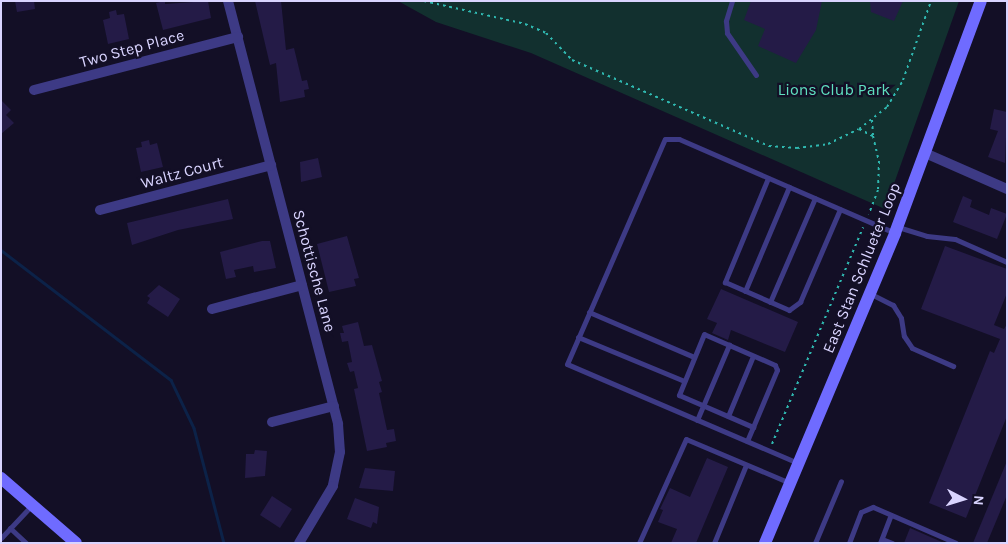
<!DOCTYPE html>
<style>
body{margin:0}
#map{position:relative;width:1008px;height:544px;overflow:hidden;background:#130f26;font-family:Karla,sans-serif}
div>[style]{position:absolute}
.green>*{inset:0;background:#12302f}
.stream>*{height:2.5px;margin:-1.25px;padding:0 1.25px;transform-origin:1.25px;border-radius:1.25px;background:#0c2248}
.building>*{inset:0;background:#241b47}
.path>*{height:2px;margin-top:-1px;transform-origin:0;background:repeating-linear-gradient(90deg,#2fb8b0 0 2.5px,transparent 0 6.5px)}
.lane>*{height:5px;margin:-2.5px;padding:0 2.5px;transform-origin:2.5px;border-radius:2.5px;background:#3d3a85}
.street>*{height:10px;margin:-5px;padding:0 5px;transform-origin:5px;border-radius:5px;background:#3d3a85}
.secondary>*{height:12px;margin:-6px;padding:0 6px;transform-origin:6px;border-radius:6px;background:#6f6bff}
span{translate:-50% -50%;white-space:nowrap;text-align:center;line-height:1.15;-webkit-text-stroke:4.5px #130f26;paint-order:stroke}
.street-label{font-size:16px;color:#d9d4ff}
.park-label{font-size:16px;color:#5fe0c0}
.frame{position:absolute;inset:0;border:2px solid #d9d4ff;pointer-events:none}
.north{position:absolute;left:938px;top:474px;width:50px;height:50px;-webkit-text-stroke:4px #130f26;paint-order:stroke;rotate:95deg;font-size:14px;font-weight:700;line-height:20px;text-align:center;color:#d9d4ff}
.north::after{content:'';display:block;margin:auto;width:18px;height:22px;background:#d9d4ff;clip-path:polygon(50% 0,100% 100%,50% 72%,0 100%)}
</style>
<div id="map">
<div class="green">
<div style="clip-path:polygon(398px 1px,959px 1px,885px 209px,531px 53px,436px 22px)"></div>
</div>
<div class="stream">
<div style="left:1px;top:250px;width:214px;rotate:37.4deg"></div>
<div style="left:171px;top:380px;width:53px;rotate:64.4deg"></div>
<div style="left:194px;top:428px;width:119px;rotate:75.4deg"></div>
</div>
<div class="building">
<div style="clip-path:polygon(15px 1px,34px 1px,35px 9px,17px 12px)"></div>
<div style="clip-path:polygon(165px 1px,165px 4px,208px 1px,211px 18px,163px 30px,156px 3px)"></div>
<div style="clip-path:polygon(255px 1px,281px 1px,286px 50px,294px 48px,302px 81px,307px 80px,309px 89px,304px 90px,305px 97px,280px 102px,276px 63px,270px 65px)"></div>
<div style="clip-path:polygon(751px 1px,822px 1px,816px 30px,796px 63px,758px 46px,765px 29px,744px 20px)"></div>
<div style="clip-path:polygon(870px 1px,903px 1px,894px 21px,871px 12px)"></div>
<div style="clip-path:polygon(116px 10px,117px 15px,124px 14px,129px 39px,108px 44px,103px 20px,110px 18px,109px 12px)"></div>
<div style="clip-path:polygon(1px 100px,11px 110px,6px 115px,14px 123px,1px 134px)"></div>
<div style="clip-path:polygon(994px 109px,1007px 112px,1005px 163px,988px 157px,998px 131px,990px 129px)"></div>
<div style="clip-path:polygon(149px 140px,150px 145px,157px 143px,163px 167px,141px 172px,136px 148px,142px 147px,141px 142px)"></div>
<div style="clip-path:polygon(318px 158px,322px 177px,301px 182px,300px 162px)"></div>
<div style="clip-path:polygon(963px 196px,972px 200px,970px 207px,989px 215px,991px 208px,1007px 214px,997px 239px,953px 222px)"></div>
<div style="clip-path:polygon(228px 199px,233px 219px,178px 230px,132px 245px,127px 223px)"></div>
<div style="clip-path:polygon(347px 236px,359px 278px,354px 279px,356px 286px,329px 292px,317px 244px)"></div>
<div style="clip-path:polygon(262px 241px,270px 241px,276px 268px,254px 272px,253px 266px,234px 270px,236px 277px,226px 279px,220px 252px)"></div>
<div style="clip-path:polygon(945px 246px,1007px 269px,1007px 293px,994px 325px,1004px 329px,1007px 324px,1007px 416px,966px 518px,929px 503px,990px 351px,994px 353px,1000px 339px,921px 309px)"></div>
<div style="clip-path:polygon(159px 285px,180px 299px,168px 317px,147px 303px,150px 298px,147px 296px)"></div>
<div style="clip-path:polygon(721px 289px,798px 322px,785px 352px,731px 330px,728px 340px,712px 333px,717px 323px,707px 319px)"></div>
<div style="clip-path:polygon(358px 322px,364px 346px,372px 345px,382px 381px,379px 382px,382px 392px,379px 393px,387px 430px,394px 429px,396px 441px,386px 443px,387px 447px,367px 451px,354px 389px,358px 388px,354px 371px,350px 372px,347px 363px,352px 362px,348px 341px,342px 342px,340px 333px,344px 333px,342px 326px)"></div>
<div style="clip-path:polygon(255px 450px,267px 451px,265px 476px,245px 478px,246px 454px,254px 454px)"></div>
<div style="clip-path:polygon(707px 458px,728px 467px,696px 543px,671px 543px,677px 529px,658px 522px,663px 510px,660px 509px,670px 488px,690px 497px)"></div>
<div style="clip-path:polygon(1007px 461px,1007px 495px,987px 543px,973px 543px)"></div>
<div style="clip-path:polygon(365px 468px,395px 471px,393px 491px,359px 488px)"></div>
<div style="clip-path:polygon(272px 496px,292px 509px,280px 528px,260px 515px)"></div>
<div style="clip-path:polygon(355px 498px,379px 507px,377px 524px,373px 522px,371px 528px,347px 519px)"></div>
<div style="clip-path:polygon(910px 528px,944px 543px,904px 543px)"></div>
</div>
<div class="path">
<div style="left:424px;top:1px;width:104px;rotate:12.8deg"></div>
<div style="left:525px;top:24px;width:23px;rotate:23deg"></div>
<div style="left:546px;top:33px;width:37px;rotate:46deg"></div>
<div style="left:572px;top:60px;width:215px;rotate:23.6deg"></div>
<div style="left:769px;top:146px;width:28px;rotate:4deg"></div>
<div style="left:797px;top:148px;width:31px;rotate:-7deg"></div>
<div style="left:828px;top:144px;width:34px;rotate:-26deg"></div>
<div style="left:859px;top:129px;width:36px;rotate:-38deg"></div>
<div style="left:887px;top:107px;width:31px;rotate:-59deg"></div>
<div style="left:903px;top:80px;width:84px;rotate:-70.5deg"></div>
<div style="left:872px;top:120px;width:16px;rotate:86deg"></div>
<div style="left:859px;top:129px;width:16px;rotate:27deg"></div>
<div style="left:873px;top:136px;width:26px;rotate:77deg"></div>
<div style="left:879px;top:161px;width:29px;rotate:92deg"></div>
<div style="left:878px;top:190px;width:26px;rotate:111deg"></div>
<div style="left:772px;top:444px;width:235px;rotate:-67.2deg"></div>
</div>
<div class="lane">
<div style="left:732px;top:1px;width:21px;rotate:107deg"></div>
<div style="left:726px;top:21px;width:12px;rotate:85deg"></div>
<div style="left:727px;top:33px;width:51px;rotate:55.4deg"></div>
<div style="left:768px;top:178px;width:113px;rotate:112.5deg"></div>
<div style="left:725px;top:282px;width:70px;rotate:23.6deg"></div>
<div style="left:789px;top:310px;width:14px;rotate:-36deg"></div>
<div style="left:800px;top:302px;width:101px;rotate:-66.7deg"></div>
<div style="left:898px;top:227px;width:30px;rotate:17deg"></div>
<div style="left:927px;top:236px;width:28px;rotate:6deg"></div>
<div style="left:955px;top:239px;width:57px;rotate:23.9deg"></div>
<div style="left:745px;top:291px;width:113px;rotate:-67.1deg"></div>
<div style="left:871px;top:294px;width:25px;rotate:27deg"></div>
<div style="left:893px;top:305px;width:15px;rotate:58deg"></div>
<div style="left:901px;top:318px;width:18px;rotate:81deg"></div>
<div style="left:904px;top:336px;width:14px;rotate:56deg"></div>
<div style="left:912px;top:348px;width:45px;rotate:23.7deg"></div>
<div style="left:770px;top:302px;width:113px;rotate:-66.6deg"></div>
<div style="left:589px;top:312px;width:114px;rotate:23.2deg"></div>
<div style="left:578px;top:337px;width:115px;rotate:22.5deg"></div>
<div style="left:728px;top:416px;width:65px;rotate:-67.4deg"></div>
<div style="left:697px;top:420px;width:82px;rotate:-66.9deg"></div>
<div style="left:747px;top:441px;width:15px;rotate:-67deg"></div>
<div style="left:753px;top:427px;width:62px;rotate:-67.2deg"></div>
<div style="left:777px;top:370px;width:5px;rotate:-112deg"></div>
<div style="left:775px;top:365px;width:77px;rotate:-156.4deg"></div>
<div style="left:704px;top:334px;width:66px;rotate:112.3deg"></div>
<div style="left:679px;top:395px;width:81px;rotate:23.4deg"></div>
<div style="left:798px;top:463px;width:251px;rotate:-156.8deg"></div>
<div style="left:567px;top:364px;width:245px;rotate:-66.5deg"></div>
<div style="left:665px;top:139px;width:14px"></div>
<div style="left:679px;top:139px;width:236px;rotate:23.5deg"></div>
<div style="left:10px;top:528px;width:22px;rotate:43deg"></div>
<div style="left:1px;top:538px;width:45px;rotate:-46.8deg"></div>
<div style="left:882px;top:539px;width:11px;rotate:22deg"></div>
<div style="left:639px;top:543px;width:114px;rotate:-65.7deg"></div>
<div style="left:686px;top:439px;width:113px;rotate:22.9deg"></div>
<div style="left:714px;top:543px;width:84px;rotate:-67.7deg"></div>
<div style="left:815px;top:543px;width:67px;rotate:-67.2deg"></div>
<div style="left:849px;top:543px;width:33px;rotate:-69deg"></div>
<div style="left:861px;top:512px;width:13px;rotate:-23deg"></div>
<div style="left:873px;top:507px;width:90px;rotate:23.4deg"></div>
<div style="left:880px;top:543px;width:30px;rotate:-69deg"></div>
</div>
<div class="street">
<div style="left:228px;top:1px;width:437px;rotate:75.4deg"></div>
<div style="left:338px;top:424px;width:28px;rotate:86deg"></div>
<div style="left:340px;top:452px;width:35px;rotate:102deg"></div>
<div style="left:333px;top:486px;width:66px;rotate:120.8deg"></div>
<div style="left:34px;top:90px;width:211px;rotate:-14.6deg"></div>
<div style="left:925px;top:153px;width:90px;rotate:23.7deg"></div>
<div style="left:100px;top:210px;width:177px;rotate:-14.7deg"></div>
<div style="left:212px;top:309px;width:93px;rotate:-14.9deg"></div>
<div style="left:272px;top:422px;width:64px;rotate:-14.5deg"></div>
</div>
<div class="secondary">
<div style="left:1px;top:478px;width:99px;rotate:40.9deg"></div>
<div style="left:765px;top:543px;width:336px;rotate:-67.2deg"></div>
<div style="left:895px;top:233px;width:247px;rotate:-69.7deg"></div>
</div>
<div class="street-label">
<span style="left:132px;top:49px;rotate:-15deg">Two Step Place</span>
<span style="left:182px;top:173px;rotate:-15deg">Waltz Court</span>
<span style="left:862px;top:268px;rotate:-68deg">East Stan Schlueter Loop</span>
<span style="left:314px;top:271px;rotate:75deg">Schottische Lane</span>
</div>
<div class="park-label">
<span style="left:834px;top:90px">Lions Club Park</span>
</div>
<div class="frame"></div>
<div class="north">N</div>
</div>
